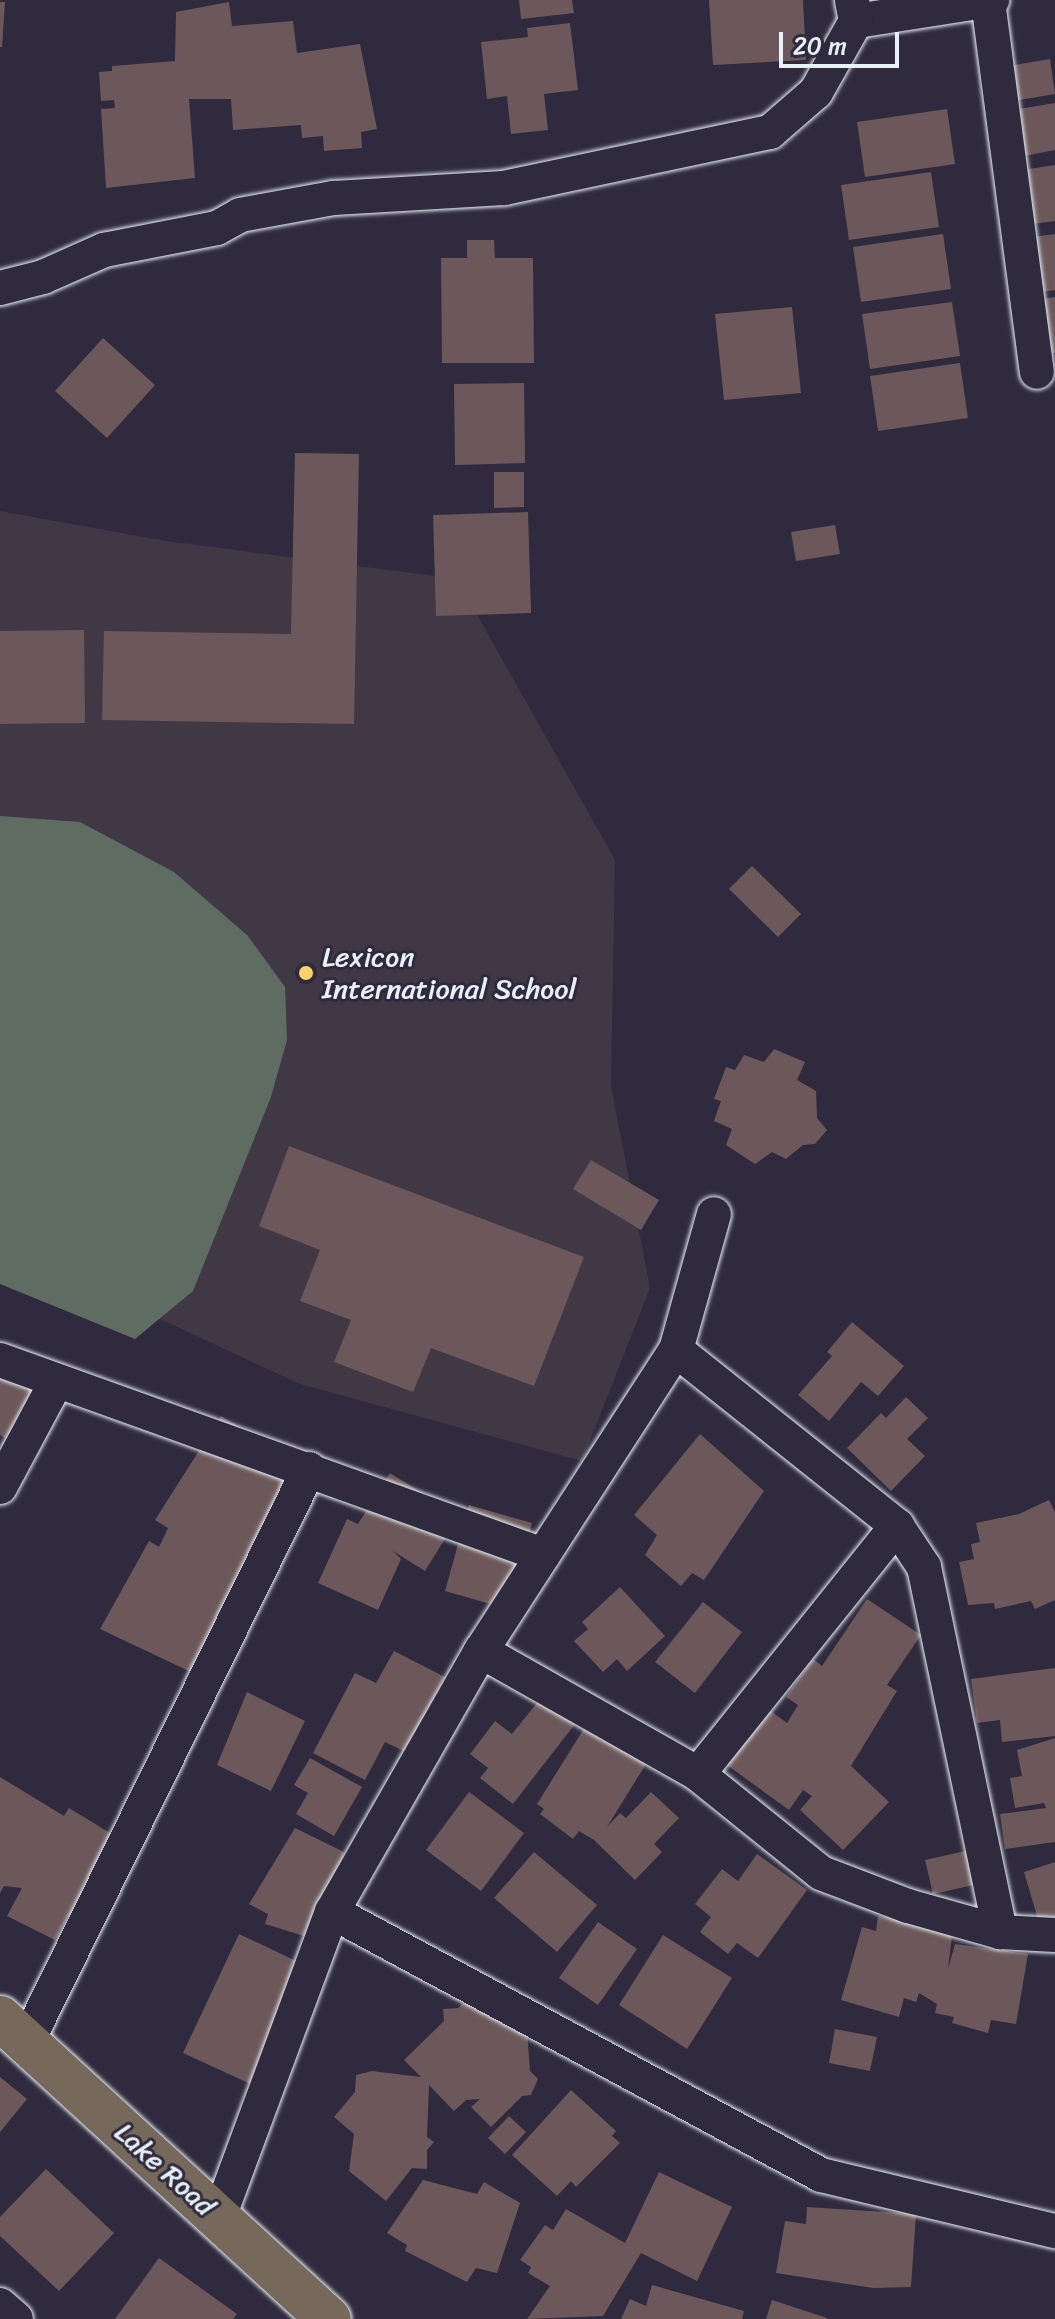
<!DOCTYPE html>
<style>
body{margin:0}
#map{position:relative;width:1055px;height:2319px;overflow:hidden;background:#2f2a3d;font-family:Sriracha,sans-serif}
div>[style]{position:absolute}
.built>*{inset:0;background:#413846}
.green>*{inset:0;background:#5e6c62}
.building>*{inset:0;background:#6c585a}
.roads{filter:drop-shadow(0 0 2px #e8f1f8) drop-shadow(0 0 2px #e8f1f8)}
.minor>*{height:34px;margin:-17px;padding:0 17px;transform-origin:17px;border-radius:17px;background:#2f2a3d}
.primary>*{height:44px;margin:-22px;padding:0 22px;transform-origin:22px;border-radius:22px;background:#76695c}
.dots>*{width:22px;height:22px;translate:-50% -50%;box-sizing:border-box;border:4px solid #2f2a3d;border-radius:50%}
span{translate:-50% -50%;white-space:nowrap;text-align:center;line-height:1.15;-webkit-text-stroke:6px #2f2a3d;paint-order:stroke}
.poi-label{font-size:28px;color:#e8f1f8}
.left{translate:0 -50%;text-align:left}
.street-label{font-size:28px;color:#e8f1f8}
.scale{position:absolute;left:779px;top:32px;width:120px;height:36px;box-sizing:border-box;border:4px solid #e8f1f8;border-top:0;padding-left:10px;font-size:24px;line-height:28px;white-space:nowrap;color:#e8f1f8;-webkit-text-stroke:6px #2f2a3d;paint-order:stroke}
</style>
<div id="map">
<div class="built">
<div style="clip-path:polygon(0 511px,166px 541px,457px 579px,615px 860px,611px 1086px,650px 1288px,582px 1461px,300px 1384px,76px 1280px,0 1259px)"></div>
</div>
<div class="green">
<div style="clip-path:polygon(0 816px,80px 822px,174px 872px,247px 935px,285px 987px,287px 1040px,271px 1097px,193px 1291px,135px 1339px,0 1284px)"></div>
</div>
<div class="building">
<div style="clip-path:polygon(519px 0,572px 0,574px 13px,521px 19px)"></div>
<div style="clip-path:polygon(709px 0,803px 0,806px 60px,713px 65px)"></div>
<div style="clip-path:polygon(0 2px,5px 2px,2px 47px,0 47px)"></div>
<div style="clip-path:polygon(229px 2px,232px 26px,293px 21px,297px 53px,360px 44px,377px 129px,361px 132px,362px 148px,324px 151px,323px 136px,302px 138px,301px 125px,233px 130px,231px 99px,189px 99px,195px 178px,106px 188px,101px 109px,115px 108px,114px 100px,101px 101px,99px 72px,112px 71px,112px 66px,175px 61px,176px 12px)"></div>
<div style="clip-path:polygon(570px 23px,578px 90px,544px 94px,548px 130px,511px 134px,507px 96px,487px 99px,481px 42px,528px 37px,527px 28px)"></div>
<div style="clip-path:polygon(1050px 59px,1055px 94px,1002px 103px,996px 68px)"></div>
<div style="clip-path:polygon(1055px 103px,1055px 150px,1008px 159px,1000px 112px)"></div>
<div style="clip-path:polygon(947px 109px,955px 164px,865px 177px,857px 122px)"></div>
<div style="clip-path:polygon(1055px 165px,1055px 221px,1018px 226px,1010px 172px)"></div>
<div style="clip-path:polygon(931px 172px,939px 227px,849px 240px,841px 185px)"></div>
<div style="clip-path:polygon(943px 234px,951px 289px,861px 302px,853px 247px)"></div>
<div style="clip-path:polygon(1055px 234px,1055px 290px,1027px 294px,1019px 239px)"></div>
<div style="clip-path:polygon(467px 240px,494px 240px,495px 258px,533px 258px,534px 363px,442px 363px,441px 258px,467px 258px)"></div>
<div style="clip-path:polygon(1055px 297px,1055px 353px,1035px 355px,1027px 301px)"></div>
<div style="clip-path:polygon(952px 302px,960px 356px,870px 369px,862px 314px)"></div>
<div style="clip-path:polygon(792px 307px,801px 393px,724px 400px,715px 314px)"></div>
<div style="clip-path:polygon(103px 338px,155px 385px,107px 438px,55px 391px)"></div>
<div style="clip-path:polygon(960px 363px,968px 418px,878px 431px,870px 376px)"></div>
<div style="clip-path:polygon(524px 383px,525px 463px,455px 465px,454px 384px)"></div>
<div style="clip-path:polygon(295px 453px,359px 454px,354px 724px,102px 720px,104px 631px,291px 634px)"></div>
<div style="clip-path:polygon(494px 472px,524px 472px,524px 507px,494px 508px)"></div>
<div style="clip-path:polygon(528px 512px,531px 613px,436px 616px,433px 515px)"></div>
<div style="clip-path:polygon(835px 525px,840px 554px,796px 561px,791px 532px)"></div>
<div style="clip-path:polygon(84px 630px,85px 723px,0 724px,0 631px)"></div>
<div style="clip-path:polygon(752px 866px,801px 914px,778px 937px,729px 889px)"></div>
<div style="clip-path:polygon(774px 1049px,805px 1062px,797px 1080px,816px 1091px,817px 1118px,827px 1130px,815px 1144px,803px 1145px,786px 1159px,772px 1152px,755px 1164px,726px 1145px,732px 1129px,714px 1121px,721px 1101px,714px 1099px,726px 1067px,735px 1070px,744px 1055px,764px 1062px)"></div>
<div style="clip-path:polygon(289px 1146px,584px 1257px,534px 1386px,431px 1348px,413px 1392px,334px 1362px,351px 1320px,300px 1301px,320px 1250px,259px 1226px)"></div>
<div style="clip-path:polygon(591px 1160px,659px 1200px,641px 1230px,573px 1189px)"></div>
<div style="clip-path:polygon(852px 1322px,904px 1366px,878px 1396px,861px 1382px,829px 1421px,798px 1395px,832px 1356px,827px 1352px)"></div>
<div style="clip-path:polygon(0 1369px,53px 1401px,23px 1449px,0 1435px)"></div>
<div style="clip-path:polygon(906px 1397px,928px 1418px,907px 1439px,925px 1456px,891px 1491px,847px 1448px,881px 1413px,886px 1418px)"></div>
<div style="clip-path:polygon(221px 1416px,323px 1478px,193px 1673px,100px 1629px,149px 1541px,159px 1547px,168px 1528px,155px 1520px)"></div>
<div style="clip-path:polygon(700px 1434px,764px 1491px,704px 1580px,692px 1573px,681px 1586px,645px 1555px,657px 1535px,634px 1515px)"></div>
<div style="clip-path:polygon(390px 1473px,459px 1516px,425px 1571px,393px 1551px,401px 1559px,378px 1610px,318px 1583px,347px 1519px,358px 1524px)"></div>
<div style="clip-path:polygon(1049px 1500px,1055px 1512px,1055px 1600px,1035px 1609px,1031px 1601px,995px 1609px,994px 1603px,968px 1605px,959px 1562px,974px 1559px,971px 1544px,980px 1542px,976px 1523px,1019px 1514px)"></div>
<div style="clip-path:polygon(469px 1505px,532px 1523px,508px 1609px,445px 1591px)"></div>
<div style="clip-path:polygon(620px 1587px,665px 1636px,627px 1671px,617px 1659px,603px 1672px,574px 1641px,588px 1629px,582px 1622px)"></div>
<div style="clip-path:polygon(867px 1599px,921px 1635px,887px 1685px,897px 1691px,851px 1766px,889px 1802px,843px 1850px,800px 1810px,812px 1796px,803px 1790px,789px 1810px,727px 1765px,768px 1709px,787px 1723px,798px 1705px,786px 1697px,813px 1659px,822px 1666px)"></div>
<div style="clip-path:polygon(703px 1602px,742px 1632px,695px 1693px,655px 1662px)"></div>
<div style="clip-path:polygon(394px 1651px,445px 1677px,406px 1752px,385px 1742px,365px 1780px,313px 1753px,355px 1673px,376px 1683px)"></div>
<div style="clip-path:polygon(1055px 1668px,1055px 1736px,1002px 1742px,1000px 1720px,977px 1723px,971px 1679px)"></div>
<div style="clip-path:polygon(247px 1692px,305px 1721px,271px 1791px,217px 1765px)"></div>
<div style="clip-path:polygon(541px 1698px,575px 1724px,513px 1804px,480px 1778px,488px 1768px,470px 1754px,495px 1721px,512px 1734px)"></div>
<div style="clip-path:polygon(598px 1706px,659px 1743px,607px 1827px,620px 1813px,626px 1818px,651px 1792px,679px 1818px,654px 1844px,662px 1852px,635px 1880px,594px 1840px,579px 1831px,573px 1839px,540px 1814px,544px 1809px,537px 1804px)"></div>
<div style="clip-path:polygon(1055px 1738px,1055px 1842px,1005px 1849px,1000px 1814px,1046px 1808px,1044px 1803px,1015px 1808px,1010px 1778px,1022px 1776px,1017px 1750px)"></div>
<div style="clip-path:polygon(310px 1758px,362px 1787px,334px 1836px,296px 1814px,308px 1793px,294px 1785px)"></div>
<div style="clip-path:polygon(0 1777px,64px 1816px,69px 1808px,138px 1850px,88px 1929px,68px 1916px,55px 1940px,7px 1916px,22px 1888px,4px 1886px,0 1893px)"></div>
<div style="clip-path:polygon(469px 1792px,524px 1833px,481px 1891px,426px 1850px)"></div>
<div style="clip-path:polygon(295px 1828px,344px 1852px,317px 1940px,265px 1924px,268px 1914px,249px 1904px)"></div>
<div style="clip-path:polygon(970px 1850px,978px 1884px,933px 1894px,925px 1860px)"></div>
<div style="clip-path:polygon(534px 1852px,597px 1905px,557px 1952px,494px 1898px)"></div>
<div style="clip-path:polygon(757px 1854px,807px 1890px,758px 1958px,737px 1943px,728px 1954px,700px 1932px,711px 1917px,695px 1904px,722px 1869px,738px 1881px)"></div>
<div style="clip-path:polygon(1055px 1862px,1055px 1922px,1040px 1926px,1024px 1872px)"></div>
<div style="clip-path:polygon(878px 1916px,953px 1927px,948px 1969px,955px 1944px,1028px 1954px,1016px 2024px,991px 2020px,988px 2033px,952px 2023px,954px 2017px,935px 2013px,937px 2004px,919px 1993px,916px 2002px,904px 1998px,899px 2017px,841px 2000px,862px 1927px,876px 1931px)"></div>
<div style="clip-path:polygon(598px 1922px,637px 1949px,598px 2005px,559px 1978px)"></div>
<div style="clip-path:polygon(239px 1934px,315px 1970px,259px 2088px,183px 2053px)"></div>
<div style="clip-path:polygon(663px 1935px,732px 1978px,687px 2049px,619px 2005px)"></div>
<div style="clip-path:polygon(476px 1991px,525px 2004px,530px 2071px,538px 2079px,531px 2095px,522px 2096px,491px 2127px,471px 2107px,480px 2099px,466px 2100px,454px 2111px,429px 2085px,427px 2137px,434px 2142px,427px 2150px,427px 2169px,412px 2168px,386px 2201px,349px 2171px,354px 2134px,334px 2117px,355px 2092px,356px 2075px,372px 2071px,421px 2077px,404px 2060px,444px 2021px,443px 2009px,458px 2008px)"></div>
<div style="clip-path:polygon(835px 2029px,877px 2037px,870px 2071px,829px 2063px)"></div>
<div style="clip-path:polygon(0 2077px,27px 2099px,0 2132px)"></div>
<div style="clip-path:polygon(571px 2090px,616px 2131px,612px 2136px,620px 2143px,576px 2187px,571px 2181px,557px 2196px,512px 2155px)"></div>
<div style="clip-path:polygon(509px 2116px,526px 2132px,505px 2154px,488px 2138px)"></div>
<div style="clip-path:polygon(46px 2169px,114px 2233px,59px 2291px,0 2236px,0 2217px)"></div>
<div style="clip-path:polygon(659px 2172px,732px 2207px,697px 2281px,641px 2253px,603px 2316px,527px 2319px,550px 2286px,528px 2273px,531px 2267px,520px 2260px,545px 2225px,553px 2230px,566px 2209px,625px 2243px)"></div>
<div style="clip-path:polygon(423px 2180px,477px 2194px,484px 2182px,520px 2203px,497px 2273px,476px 2268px,467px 2282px,405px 2251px,407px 2245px,387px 2233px)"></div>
<div style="clip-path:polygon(807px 2207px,916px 2214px,911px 2287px,873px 2288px,776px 2273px,785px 2221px,806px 2224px)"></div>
<div style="clip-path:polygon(159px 2258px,237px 2314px,233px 2319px,115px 2319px)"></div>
<div style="clip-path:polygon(652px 2285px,744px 2311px,742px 2319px,621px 2319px,630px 2299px,646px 2306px)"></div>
<div style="clip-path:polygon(772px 2300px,827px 2318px,827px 2319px,766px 2319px)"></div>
</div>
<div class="roads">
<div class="minor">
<div style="left:988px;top:1px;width:374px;rotate:82.5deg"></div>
<div style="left:856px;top:21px;width:138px;rotate:-8.8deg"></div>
<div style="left:0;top:288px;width:44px;rotate:-14.3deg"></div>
<div style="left:43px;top:277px;width:67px;rotate:-23.9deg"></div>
<div style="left:104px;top:250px;width:115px;rotate:-11deg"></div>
<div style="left:217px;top:228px;width:26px;rotate:-29deg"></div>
<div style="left:240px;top:215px;width:96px;rotate:-10.3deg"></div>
<div style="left:334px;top:198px;width:170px;rotate:-3.4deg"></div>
<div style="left:504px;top:188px;width:272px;rotate:-11.9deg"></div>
<div style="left:770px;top:132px;width:61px;rotate:-41deg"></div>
<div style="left:816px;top:92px;width:81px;rotate:-60.6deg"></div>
<div style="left:856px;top:21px;width:21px;rotate:-101deg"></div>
<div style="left:676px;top:1350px;width:283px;rotate:38.5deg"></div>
<div style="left:897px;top:1526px;width:49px;rotate:56.6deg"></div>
<div style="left:924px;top:1567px;width:373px;rotate:78.2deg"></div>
<div style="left:0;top:1360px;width:577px;rotate:19.75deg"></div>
<div style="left:0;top:1487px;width:119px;rotate:-61.9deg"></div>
<div style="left:481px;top:1651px;width:249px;rotate:29.5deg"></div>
<div style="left:698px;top:1774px;width:158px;rotate:38.8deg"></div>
<div style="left:821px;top:1873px;width:93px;rotate:20.8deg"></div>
<div style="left:908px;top:1906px;width:96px;rotate:15.8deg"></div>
<div style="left:1000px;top:1932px;width:55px;rotate:3.1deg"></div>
<div style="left:698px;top:1774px;width:318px;rotate:-51.3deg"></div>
<div style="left:332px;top:1912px;width:555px;rotate:28.27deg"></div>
<div style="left:821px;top:2175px;width:241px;rotate:13.5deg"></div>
<div style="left:26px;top:2044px;width:641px;rotate:-63.79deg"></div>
<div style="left:219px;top:2217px;width:325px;rotate:-69.7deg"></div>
<div style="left:332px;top:1912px;width:301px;rotate:-60.3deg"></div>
<div style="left:481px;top:1651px;width:359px;rotate:-57.1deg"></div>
<div style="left:676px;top:1350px;width:141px;rotate:-74.4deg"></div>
<div style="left:0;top:2305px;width:21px;rotate:41deg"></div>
</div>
<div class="primary">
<div style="left:0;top:2018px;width:446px;rotate:42.5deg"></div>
</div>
</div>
<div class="dots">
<div style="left:306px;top:973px;background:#ffd166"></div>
</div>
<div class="poi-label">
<span class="left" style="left:322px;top:973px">Lexicon<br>International School</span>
</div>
<div class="street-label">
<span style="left:165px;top:2169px;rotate:42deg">Lake Road</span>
</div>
<div class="scale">20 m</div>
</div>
